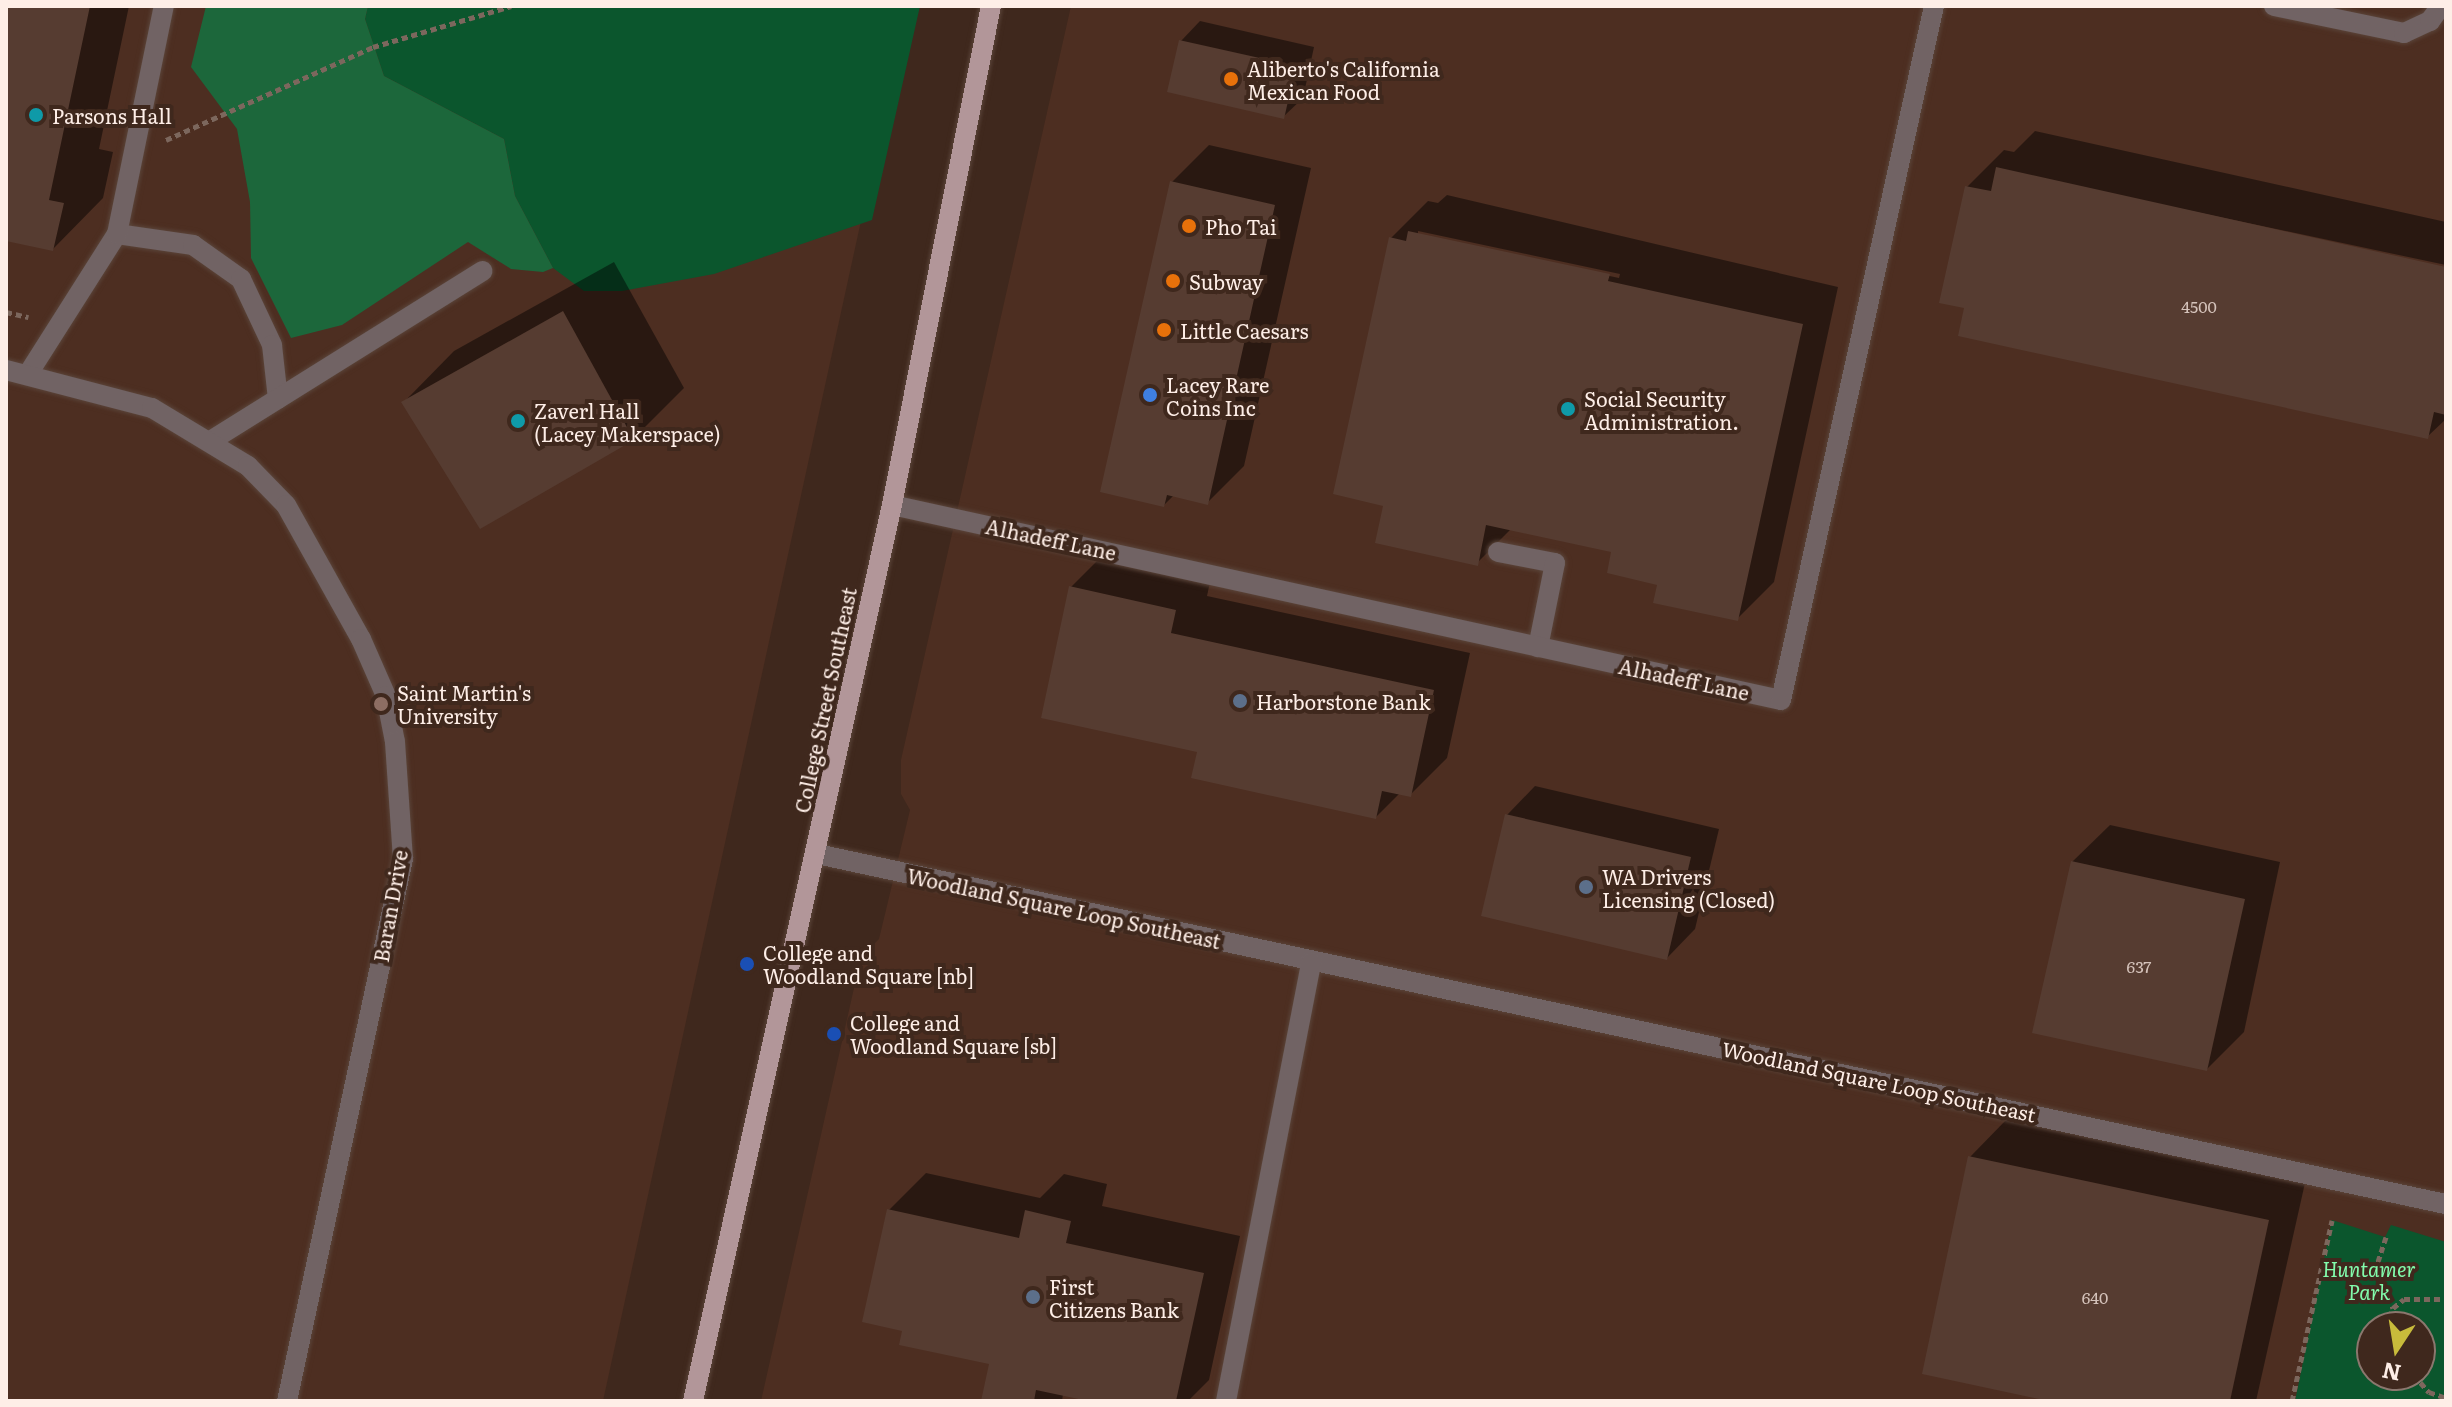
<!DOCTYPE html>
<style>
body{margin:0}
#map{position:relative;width:2452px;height:1407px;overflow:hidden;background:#3f281d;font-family:Literata,serif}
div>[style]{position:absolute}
.built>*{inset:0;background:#4d2e21}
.green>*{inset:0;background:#0b562d}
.forest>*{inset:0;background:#1c673b}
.shadow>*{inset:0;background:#0007}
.building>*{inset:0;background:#563c31}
.path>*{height:5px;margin-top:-2.5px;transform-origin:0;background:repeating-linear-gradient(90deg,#7c675d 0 6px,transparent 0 10px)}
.roads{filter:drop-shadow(0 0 2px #5a4439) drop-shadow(0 0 2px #5a4439)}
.lane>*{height:20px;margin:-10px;padding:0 10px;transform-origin:10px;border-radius:10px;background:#716364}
.street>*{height:20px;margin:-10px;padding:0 10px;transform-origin:10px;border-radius:10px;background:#716364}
.primary>*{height:20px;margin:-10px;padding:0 10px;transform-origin:10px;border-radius:10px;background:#b29699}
.dots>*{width:22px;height:22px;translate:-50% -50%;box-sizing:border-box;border:4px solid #3f281d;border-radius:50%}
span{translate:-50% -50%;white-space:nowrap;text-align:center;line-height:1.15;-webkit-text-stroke:8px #3f281d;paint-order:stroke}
.number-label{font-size:16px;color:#d4c2ba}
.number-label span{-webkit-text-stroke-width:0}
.poi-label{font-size:20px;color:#feeee7}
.left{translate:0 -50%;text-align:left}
.street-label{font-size:20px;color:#feeee7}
.park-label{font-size:20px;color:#82fcac;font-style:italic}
.frame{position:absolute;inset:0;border:8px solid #feeee7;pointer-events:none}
.north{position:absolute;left:2356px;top:1311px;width:80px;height:80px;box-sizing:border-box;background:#3f281d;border:2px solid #8b776e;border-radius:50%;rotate:192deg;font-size:22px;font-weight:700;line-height:32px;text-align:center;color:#feeee7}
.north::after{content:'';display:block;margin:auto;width:28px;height:36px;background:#c8bb3b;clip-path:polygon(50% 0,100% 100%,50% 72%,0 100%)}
</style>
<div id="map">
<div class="built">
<div style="clip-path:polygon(6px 6px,908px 6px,603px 1401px,6px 1401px)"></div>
<div style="clip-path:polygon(evenodd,1071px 6px,2446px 6px,2446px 1401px,761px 1401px,861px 957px,879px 939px,910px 810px,901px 794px,901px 760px,1071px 6px,2372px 1327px,2420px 1327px,2420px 1375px,2372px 1375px,2372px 1327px)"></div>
</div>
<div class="green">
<div style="clip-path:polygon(368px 6px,920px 6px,872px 220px,714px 274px,622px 291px,584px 291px,553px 268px,515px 196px,504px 139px,384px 76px,365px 19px)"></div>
<div style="clip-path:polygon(evenodd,2332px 1220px,2385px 1237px,2391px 1225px,2446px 1242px,2446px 1401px,2295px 1401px,2332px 1220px,2372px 1327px,2420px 1327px,2420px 1375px,2372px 1375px,2372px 1327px)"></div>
</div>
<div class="forest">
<div style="clip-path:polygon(206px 6px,368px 6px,365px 19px,384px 76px,504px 139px,515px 196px,553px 268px,543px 272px,511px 269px,468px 242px,342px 325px,291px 338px,251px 258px,250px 202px,237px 129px,191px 67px)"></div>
</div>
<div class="shadow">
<div style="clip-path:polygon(6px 6px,129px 6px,99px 149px,113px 152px,103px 198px,53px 249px,6px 239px)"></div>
<div style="clip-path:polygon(1200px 21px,1314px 47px,1303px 98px,1283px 117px,1181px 41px)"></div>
<div style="clip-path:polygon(2035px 131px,2446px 222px,2446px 265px,2007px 172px,2446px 269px,2446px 419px,2427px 437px,1967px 307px,1967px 187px,2004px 150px,2014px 152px)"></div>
<div style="clip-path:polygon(1209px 145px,1311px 168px,1244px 466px,1207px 503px,1174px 495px,1164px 505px,1172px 182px)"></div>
<div style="clip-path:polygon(evenodd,1447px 195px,1838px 287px,1774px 582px,1737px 619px,1659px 583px,1614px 551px,1512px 528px,1477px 563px,1386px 504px,1391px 238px,1428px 201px,1438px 203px,1447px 195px,1418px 231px,1620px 274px,1619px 278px,1418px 235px,1418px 231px)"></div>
<div style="clip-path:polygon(614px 262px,684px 388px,633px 439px,404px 402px,454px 351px)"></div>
<div style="clip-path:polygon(1108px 550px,1212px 573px,1207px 596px,1470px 653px,1447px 758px,1410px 795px,1400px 793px,1376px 817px,1199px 750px,1071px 587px)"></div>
<div style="clip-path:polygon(1535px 786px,1719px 829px,1695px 929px,1667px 958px,1507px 815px)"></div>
<div style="clip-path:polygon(2110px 825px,2280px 862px,2244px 1032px,2207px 1069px,2072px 862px)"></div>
<div style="clip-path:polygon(2007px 1119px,2305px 1183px,2256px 1401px,2057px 1401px,1970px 1157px)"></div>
<div style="clip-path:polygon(926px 1173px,1040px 1198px,1064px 1174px,1107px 1184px,1102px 1206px,1240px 1236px,1209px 1380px,1188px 1401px,1098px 1401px,1063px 1394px,1062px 1401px,983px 1401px,991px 1362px,904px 1329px,889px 1210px)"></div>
</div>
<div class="building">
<div style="clip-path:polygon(6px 6px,90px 6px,49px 200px,64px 203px,53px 251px,6px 241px)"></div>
<div style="clip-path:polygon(1179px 40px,1296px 66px,1284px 119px,1167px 92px)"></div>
<div style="clip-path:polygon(1996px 167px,2446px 267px,2446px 415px,2434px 412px,2428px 439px,1958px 336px,1964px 308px,1939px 303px,1965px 186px,1991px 191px)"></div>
<div style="clip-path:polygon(1170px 181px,1275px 205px,1208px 505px,1167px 495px,1164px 507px,1100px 492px)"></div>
<div style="clip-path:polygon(1408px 231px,1610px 274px,1608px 281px,1803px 324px,1738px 621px,1653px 603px,1657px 585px,1607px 573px,1611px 552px,1486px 525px,1478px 566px,1375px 543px,1383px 506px,1333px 494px,1389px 237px,1406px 241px)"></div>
<div style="clip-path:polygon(563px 311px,634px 440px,480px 529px,401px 402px)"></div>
<div style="clip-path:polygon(1069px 586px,1176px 610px,1171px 633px,1434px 690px,1411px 797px,1382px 791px,1376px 819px,1191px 778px,1197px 752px,1041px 718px)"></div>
<div style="clip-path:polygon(1505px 814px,1691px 857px,1667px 960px,1481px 916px)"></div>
<div style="clip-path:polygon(2071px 861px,2245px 899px,2207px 1071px,2032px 1033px)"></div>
<div style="clip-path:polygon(1968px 1156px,2269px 1220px,2230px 1401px,2048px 1401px,1922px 1374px)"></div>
<div style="clip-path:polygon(887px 1209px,1019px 1238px,1025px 1210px,1071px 1221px,1066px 1243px,1204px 1273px,1176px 1401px,1088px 1401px,1036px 1390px,1034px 1401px,981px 1401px,989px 1364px,899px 1345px,902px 1331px,862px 1322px)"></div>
</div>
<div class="path">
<div style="left:166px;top:140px;width:227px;rotate:-24.2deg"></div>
<div style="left:373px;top:47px;width:144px;rotate:-16.5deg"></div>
<div style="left:6px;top:312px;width:23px;rotate:13deg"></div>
<div style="left:2386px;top:1237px;width:35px;rotate:108deg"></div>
<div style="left:2375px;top:1270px;width:42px;rotate:64.7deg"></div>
<div style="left:2387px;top:1327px;width:20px;rotate:-72deg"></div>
<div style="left:2393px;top:1308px;width:14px;rotate:-39deg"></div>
<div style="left:2404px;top:1299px;width:42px"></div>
<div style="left:2414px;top:1375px;width:23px;rotate:49deg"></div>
<div style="left:2429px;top:1392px;width:18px;rotate:19deg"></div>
<div style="left:2292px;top:1401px;width:185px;rotate:-77.5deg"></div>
</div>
<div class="roads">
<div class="lane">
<div style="left:2274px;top:6px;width:133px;rotate:11.7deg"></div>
<div style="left:2404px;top:33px;width:29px;rotate:-25deg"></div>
<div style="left:2430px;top:21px;width:19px;rotate:-54deg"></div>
<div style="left:117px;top:234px;width:77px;rotate:8.2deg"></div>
<div style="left:193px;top:245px;width:59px;rotate:35.3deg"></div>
<div style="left:241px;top:279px;width:73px;rotate:64.8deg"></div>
<div style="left:272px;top:345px;width:54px;rotate:83.7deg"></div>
<div style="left:28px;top:374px;width:166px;rotate:-57.6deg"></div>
<div style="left:117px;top:234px;width:233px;rotate:-78.4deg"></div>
<div style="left:212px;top:440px;width:319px;rotate:-32deg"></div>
<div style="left:1498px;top:552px;width:58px;rotate:10.9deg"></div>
<div style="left:1555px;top:563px;width:86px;rotate:101.4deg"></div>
</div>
<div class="street">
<div style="left:6px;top:370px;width:151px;rotate:14.6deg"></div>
<div style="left:152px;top:408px;width:112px;rotate:31.1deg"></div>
<div style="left:248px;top:466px;width:54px;rotate:45.7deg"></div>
<div style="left:286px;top:505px;width:154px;rotate:60.8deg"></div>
<div style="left:361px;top:639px;width:62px;rotate:66.3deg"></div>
<div style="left:386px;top:696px;width:47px;rotate:78.9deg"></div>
<div style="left:395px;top:742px;width:117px;rotate:86.1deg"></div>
<div style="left:403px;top:859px;width:554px;rotate:102.08deg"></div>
<div style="left:892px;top:505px;width:910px;rotate:12.37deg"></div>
<div style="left:1781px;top:700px;width:711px;rotate:-77.57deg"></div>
<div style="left:817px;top:854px;width:1666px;rotate:12.13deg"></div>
<div style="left:1226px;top:1401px;width:447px;rotate:-79deg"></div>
</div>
<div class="primary">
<div style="left:693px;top:1401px;width:918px;rotate:-77.48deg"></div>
<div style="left:892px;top:505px;width:509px;rotate:-78.78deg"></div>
</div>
</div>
<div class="dots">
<div style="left:1231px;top:79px;background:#e8710a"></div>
<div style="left:36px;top:115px;background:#0f9aa8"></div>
<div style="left:1189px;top:226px;background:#e8710a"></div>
<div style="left:1173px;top:281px;background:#e8710a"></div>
<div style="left:1164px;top:330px;background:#e8710a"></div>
<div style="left:1150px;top:395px;background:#3f7fe0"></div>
<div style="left:1568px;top:409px;background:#0f9aa8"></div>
<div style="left:518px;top:421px;background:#0f9aa8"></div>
<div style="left:1240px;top:701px;background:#5c6f8a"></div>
<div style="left:381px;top:704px;background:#8d6e63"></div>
<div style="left:1586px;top:887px;background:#5c6f8a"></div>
<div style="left:747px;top:964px;background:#1a4fb4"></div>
<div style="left:834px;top:1034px;background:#1a4fb4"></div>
<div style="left:1033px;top:1297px;background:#5c6f8a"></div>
</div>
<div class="number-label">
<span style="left:2199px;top:306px">4500</span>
<span style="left:2139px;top:966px">637</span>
<span style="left:2095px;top:1297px">640</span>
</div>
<div class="poi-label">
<span class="left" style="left:1247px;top:80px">Aliberto's California<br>Mexican Food</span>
<span class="left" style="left:52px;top:115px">Parsons Hall</span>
<span class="left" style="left:1205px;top:226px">Pho Tai</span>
<span class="left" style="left:1189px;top:281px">Subway</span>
<span class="left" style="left:1180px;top:330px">Little Caesars</span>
<span class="left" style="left:1166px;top:396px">Lacey Rare<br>Coins Inc</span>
<span class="left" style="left:1584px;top:410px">Social Security<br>Administration.</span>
<span class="left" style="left:534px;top:422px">Zaverl Hall<br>(Lacey Makerspace)</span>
<span class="left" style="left:397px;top:704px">Saint Martin's<br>University</span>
<span class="left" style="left:1256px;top:701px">Harborstone Bank</span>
<span class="left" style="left:1602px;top:888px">WA Drivers<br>Licensing (Closed)</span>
<span class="left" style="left:763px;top:964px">College and<br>Woodland Square [nb]</span>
<span class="left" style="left:850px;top:1034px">College and<br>Woodland Square [sb]</span>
<span class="left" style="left:1049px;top:1298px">First<br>Citizens Bank</span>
</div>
<div class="street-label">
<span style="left:1051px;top:539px;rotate:12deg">Alhadeff Lane</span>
<span style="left:1684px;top:679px;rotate:12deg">Alhadeff Lane</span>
<span style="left:825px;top:700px;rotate:-78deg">College Street Southeast</span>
<span style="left:390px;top:906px;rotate:-80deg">Baran Drive</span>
<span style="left:1064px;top:908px;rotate:12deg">Woodland Square Loop Southeast</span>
<span style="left:1879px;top:1081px;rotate:12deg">Woodland Square Loop Southeast</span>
</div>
<div class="park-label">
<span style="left:2369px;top:1280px">Huntamer<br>Park</span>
</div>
<div class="frame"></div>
<div class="north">N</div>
</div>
